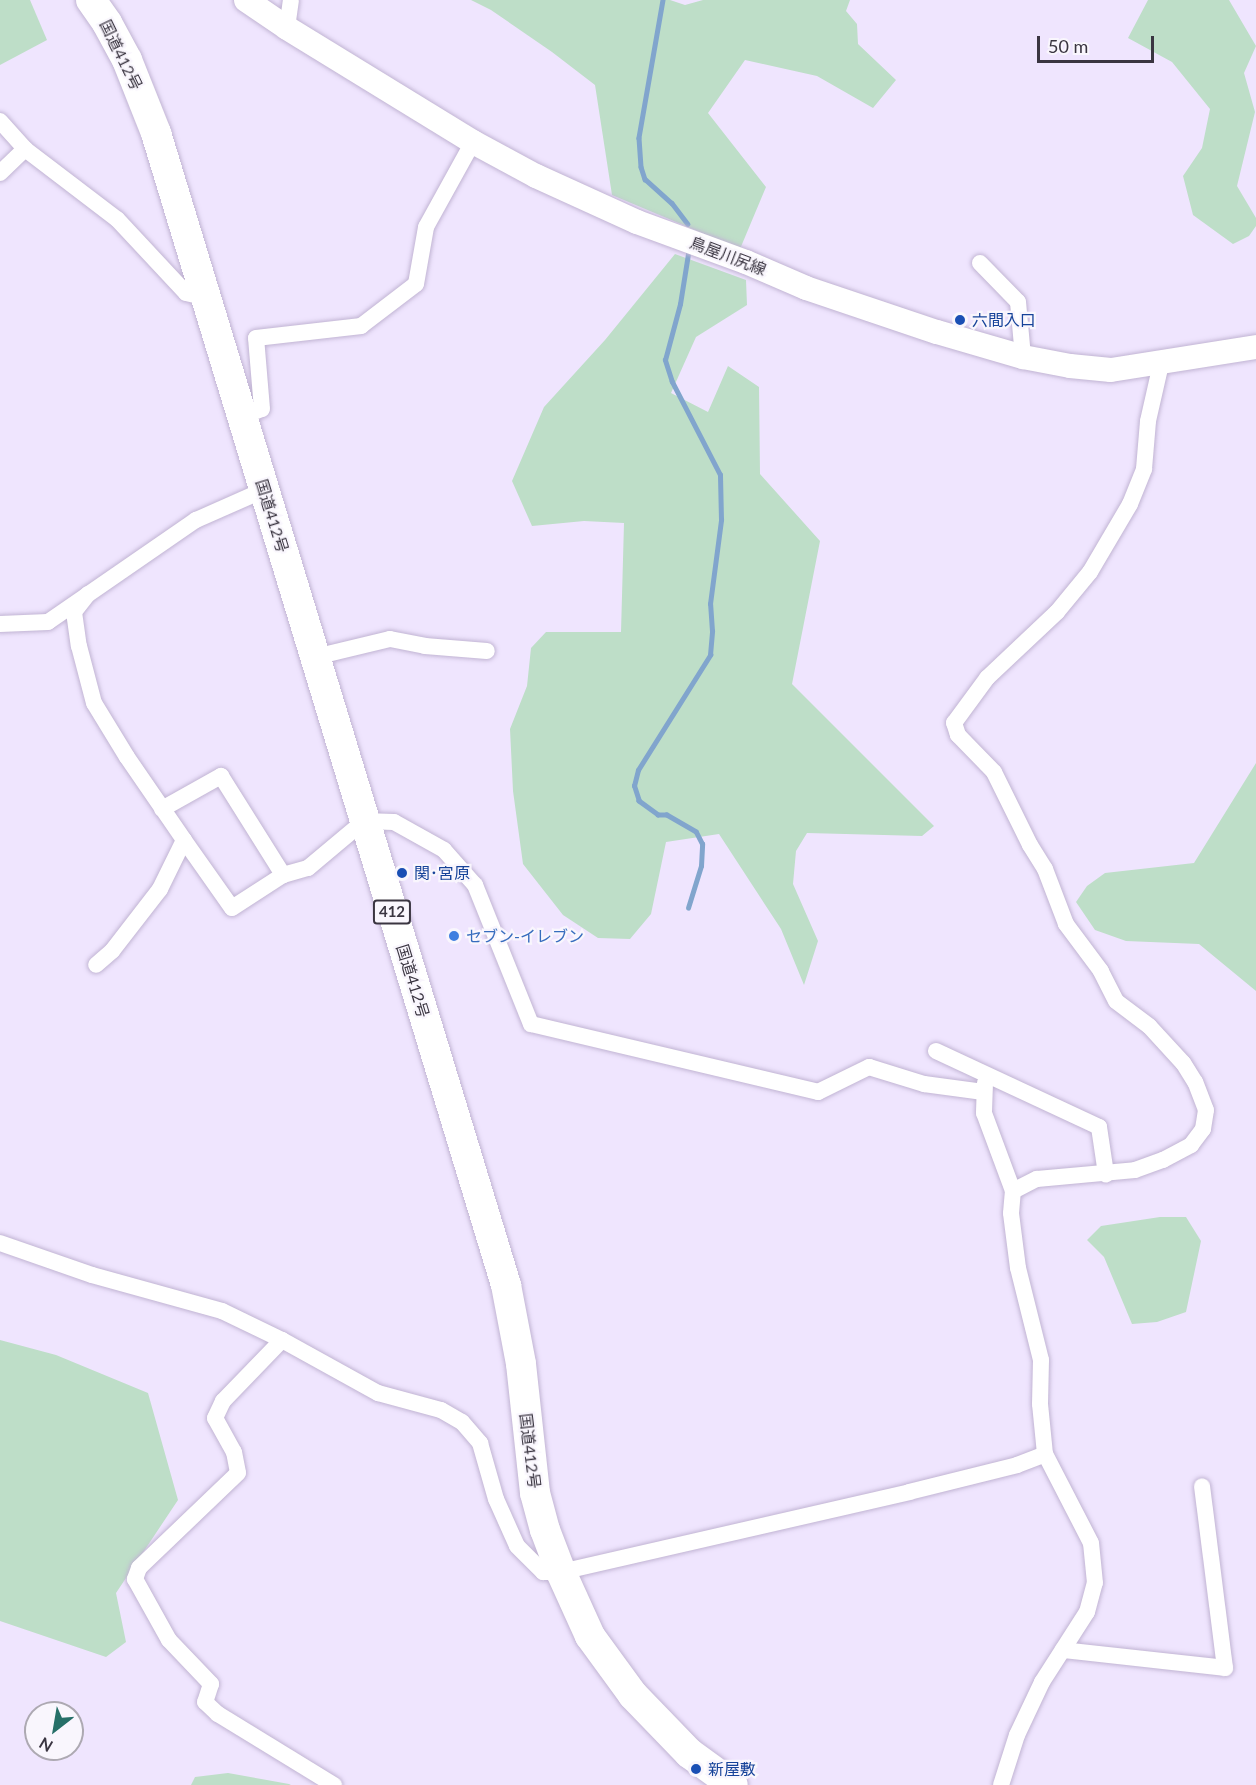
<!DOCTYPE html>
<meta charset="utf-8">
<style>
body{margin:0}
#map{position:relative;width:1256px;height:1785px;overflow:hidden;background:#efe5fe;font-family:Lato,"Noto Sans JP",sans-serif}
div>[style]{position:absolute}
.green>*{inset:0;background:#bedec8}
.stream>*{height:4.5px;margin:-2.25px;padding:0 2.25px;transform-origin:2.25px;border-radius:2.25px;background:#81a5cd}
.roads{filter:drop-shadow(0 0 2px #c1b4d3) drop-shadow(0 0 2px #c1b4d3)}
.street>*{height:16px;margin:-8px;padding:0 8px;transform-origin:8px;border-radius:8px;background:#fff}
.secondary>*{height:24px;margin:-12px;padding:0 12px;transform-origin:12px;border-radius:12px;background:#fff}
.highway>*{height:30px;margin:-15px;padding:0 15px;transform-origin:15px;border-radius:15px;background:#fff}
.dots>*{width:16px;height:16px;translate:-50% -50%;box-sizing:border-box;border:3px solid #f9f6fd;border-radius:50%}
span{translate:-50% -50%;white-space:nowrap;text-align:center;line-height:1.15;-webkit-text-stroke:4.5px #f9f6fd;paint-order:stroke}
.shield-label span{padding:2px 4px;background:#f9f6fd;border:2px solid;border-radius:4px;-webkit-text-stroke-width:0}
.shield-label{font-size:15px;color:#3a3541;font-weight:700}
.street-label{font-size:16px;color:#3a3541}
.transit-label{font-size:16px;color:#164399}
.left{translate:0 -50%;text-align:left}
.shop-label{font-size:16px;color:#366cbe}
.north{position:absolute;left:24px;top:1701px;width:60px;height:60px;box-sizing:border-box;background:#f9f6fd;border:2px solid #ada9b2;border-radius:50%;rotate:211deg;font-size:16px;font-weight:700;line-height:24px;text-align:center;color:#3a3541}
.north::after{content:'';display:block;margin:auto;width:21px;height:27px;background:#266f68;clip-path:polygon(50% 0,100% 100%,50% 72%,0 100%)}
.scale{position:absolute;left:1037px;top:36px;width:117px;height:27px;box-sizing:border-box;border:3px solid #3a3541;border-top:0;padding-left:8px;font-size:18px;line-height:21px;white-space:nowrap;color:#3a3541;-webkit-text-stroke:4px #f9f6fd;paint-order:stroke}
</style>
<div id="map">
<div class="green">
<div style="clip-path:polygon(0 0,30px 0,47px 40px,0 65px)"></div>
<div style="clip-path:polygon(471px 0,670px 0,685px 5px,703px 0,850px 0,846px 11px,857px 24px,858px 44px,896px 80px,873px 108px,817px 76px,745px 60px,708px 113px,766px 187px,740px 249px,612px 195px,595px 85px,552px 52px,491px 10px)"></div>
<div style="clip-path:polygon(1148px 0,1229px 0,1256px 46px,1244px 73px,1255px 112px,1237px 186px,1256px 218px,1256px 226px,1249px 236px,1233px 244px,1193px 215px,1183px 176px,1202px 148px,1210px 109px,1172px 62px,1128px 38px)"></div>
<div style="clip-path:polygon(675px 254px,746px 280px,747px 305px,696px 337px,671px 393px,708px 412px,728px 366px,759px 387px,760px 474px,820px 541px,792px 684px,934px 826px,922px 836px,807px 833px,796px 851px,793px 884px,818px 941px,804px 985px,781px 929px,719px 834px,666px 842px,651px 914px,630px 939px,598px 938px,563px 915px,523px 864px,513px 791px,510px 729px,527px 686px,531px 648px,546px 632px,621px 632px,624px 523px,584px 521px,532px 526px,512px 481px,544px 407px,605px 340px)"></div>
<div style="clip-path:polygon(1256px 763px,1256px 991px,1199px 944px,1126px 941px,1095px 930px,1076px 902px,1087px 886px,1105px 873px,1194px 863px)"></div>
<div style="clip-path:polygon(1160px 1217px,1186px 1217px,1201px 1241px,1186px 1312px,1157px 1322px,1132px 1324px,1104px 1257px,1087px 1240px,1101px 1226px)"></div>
<div style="clip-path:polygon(0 1340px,56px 1355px,148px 1393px,178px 1500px,116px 1593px,126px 1642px,106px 1657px,0 1621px)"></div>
<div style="clip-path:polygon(228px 1773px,289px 1784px,291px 1785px,191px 1785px,195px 1777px)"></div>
</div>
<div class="stream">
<div style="left:663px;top:0;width:140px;rotate:99.9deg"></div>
<div style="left:639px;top:138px;width:29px;rotate:86deg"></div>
<div style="left:641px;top:167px;width:13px;rotate:72deg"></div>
<div style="left:645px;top:179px;width:36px;rotate:42deg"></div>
<div style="left:672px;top:203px;width:26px;rotate:53deg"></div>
<div style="left:688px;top:908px;width:44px;rotate:-72.8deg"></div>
<div style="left:701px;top:866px;width:22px;rotate:-87deg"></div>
<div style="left:702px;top:844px;width:13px;rotate:-117deg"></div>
<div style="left:696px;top:832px;width:34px;rotate:-150deg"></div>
<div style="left:667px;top:815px;width:9px;rotate:180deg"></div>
<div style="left:658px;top:815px;width:24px;rotate:-144deg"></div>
<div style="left:639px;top:801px;width:16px;rotate:-108deg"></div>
<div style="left:634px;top:786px;width:16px;rotate:-76deg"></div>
<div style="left:638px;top:770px;width:136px;rotate:-57.9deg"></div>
<div style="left:710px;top:655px;width:24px;rotate:-85deg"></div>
<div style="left:712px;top:631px;width:27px;rotate:-94deg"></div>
<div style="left:710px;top:604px;width:85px;rotate:-82.5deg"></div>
<div style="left:721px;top:520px;width:45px;rotate:-91.3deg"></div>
<div style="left:720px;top:475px;width:105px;rotate:-117.3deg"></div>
<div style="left:672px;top:382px;width:23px;rotate:-108deg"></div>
<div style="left:665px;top:360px;width:58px;rotate:-75deg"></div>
<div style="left:680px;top:304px;width:51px;rotate:-80.9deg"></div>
</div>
<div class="roads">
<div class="street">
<div style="left:287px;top:28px;width:28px;rotate:-82deg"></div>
<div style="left:0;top:121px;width:38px;rotate:48deg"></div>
<div style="left:0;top:173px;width:35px;rotate:-44deg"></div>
<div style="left:25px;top:149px;width:116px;rotate:37.3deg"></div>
<div style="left:117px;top:219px;width:101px;rotate:47deg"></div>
<div style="left:186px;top:293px;width:22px;rotate:13deg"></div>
<div style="left:980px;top:263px;width:54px;rotate:45.7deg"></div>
<div style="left:1018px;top:302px;width:55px;rotate:84.8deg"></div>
<div style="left:241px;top:417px;width:22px;rotate:-21deg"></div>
<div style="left:262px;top:409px;width:71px;rotate:-94.8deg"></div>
<div style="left:256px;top:338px;width:106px;rotate:-6.5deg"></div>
<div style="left:361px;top:326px;width:69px;rotate:-37.4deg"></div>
<div style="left:416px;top:284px;width:58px;rotate:-80deg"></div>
<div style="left:426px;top:227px;width:97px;rotate:-61.1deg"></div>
<div style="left:88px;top:594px;width:23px;rotate:128deg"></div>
<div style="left:74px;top:612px;width:34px;rotate:82deg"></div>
<div style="left:79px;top:646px;width:59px;rotate:75.3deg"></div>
<div style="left:94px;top:703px;width:63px;rotate:58.6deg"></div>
<div style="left:127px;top:757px;width:101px;rotate:55.5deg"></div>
<div style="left:184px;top:840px;width:55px;rotate:116.1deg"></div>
<div style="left:160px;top:889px;width:78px;rotate:127.7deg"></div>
<div style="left:112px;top:951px;width:21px;rotate:139deg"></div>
<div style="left:0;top:624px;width:48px;rotate:-2.4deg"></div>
<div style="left:48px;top:622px;width:180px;rotate:-34.6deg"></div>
<div style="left:196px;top:520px;width:74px;rotate:-23.8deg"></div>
<div style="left:315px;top:657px;width:77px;rotate:-13.5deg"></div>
<div style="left:390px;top:639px;width:36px;rotate:11deg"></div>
<div style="left:425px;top:646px;width:62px;rotate:4.6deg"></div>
<div style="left:162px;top:809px;width:68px;rotate:-29.2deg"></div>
<div style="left:221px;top:776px;width:117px;rotate:57.9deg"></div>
<div style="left:184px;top:840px;width:83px;rotate:54.8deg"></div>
<div style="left:232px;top:908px;width:61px;rotate:-32.9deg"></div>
<div style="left:283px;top:875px;width:26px;rotate:-16deg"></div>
<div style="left:308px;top:868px;width:73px;rotate:-40deg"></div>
<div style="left:364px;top:821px;width:30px;rotate:2deg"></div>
<div style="left:394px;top:822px;width:57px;rotate:29.2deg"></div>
<div style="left:444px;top:850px;width:47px;rotate:48.5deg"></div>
<div style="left:475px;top:885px;width:150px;rotate:68.1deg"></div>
<div style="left:531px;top:1024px;width:295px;rotate:13.3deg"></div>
<div style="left:818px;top:1092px;width:57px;rotate:-26.1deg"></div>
<div style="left:869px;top:1067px;width:58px;rotate:17.2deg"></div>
<div style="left:924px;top:1084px;width:60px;rotate:7.7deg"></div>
<div style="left:936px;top:1051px;width:180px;rotate:25deg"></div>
<div style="left:1099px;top:1127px;width:48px;rotate:81.5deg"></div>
<div style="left:985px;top:1083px;width:30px;rotate:92deg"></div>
<div style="left:984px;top:1113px;width:83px;rotate:69.6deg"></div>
<div style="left:0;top:1243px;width:97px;rotate:19.2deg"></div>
<div style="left:92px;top:1275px;width:135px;rotate:15.5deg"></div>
<div style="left:222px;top:1311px;width:67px;rotate:25.8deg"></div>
<div style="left:282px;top:1340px;width:110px;rotate:28.9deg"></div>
<div style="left:378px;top:1393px;width:65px;rotate:15.1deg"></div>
<div style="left:441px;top:1410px;width:24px;rotate:30deg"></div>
<div style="left:462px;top:1422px;width:28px;rotate:49deg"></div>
<div style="left:480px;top:1443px;width:58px;rotate:74.1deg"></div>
<div style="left:496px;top:1499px;width:51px;rotate:65.9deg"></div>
<div style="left:517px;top:1546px;width:37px;rotate:45deg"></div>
<div style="left:543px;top:1572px;width:18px"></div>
<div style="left:561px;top:1572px;width:357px;rotate:-12.9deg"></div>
<div style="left:909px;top:1492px;width:111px;rotate:-14deg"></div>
<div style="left:1017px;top:1465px;width:30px;rotate:-21deg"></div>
<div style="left:282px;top:1340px;width:85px;rotate:134deg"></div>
<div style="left:223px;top:1401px;width:19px;rotate:115deg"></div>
<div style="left:215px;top:1418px;width:39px;rotate:61deg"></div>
<div style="left:234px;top:1452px;width:21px;rotate:79deg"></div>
<div style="left:238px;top:1473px;width:137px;rotate:136.2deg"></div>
<div style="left:139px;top:1568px;width:12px;rotate:110deg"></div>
<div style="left:135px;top:1579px;width:70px;rotate:60.9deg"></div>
<div style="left:169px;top:1640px;width:61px;rotate:46.3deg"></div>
<div style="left:211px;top:1684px;width:19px;rotate:108deg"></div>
<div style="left:205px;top:1702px;width:18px;rotate:43deg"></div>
<div style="left:218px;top:1714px;width:136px;rotate:31.5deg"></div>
<div style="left:1063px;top:1650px;width:163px;rotate:6.3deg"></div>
<div style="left:1225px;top:1668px;width:183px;rotate:-97.2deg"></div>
<div style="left:1001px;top:1785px;width:52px;rotate:-72.3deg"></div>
<div style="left:1017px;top:1735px;width:59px;rotate:-64.7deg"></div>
<div style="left:1042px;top:1682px;width:83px;rotate:-57.3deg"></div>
<div style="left:1087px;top:1612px;width:30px;rotate:-75deg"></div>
<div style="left:1095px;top:1583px;width:40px;rotate:-95.7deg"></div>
<div style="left:1091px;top:1543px;width:100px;rotate:-117.3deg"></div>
<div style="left:1045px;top:1454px;width:50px;rotate:-95.7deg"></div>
<div style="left:1040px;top:1404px;width:44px;rotate:-88.7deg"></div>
<div style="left:1041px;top:1360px;width:95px;rotate:-104deg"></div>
<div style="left:1018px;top:1268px;width:55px;rotate:-97.3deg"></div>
<div style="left:1011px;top:1213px;width:22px;rotate:-85deg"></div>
<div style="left:1013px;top:1191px;width:27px;rotate:-27deg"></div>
<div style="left:1037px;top:1179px;width:98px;rotate:-5.2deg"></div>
<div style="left:1135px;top:1170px;width:30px;rotate:-20deg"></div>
<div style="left:1163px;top:1160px;width:32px;rotate:-28deg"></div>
<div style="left:1191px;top:1145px;width:20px;rotate:-53deg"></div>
<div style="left:1203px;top:1129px;width:19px;rotate:-81deg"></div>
<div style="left:1206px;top:1110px;width:30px;rotate:-111deg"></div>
<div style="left:1195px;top:1082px;width:22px;rotate:-122deg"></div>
<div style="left:1183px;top:1063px;width:50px;rotate:-132.6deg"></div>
<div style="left:1149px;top:1026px;width:41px;rotate:-142.9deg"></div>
<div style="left:1116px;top:1001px;width:34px;rotate:-117deg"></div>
<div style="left:1101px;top:971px;width:59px;rotate:-126.7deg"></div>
<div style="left:1066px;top:924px;width:59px;rotate:-110.9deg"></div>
<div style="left:1045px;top:869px;width:28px;rotate:-122deg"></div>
<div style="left:1030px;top:845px;width:81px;rotate:-116.3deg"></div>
<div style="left:994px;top:772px;width:52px;rotate:-134.2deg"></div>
<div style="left:958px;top:735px;width:13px;rotate:-108deg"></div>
<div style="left:954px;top:723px;width:56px;rotate:-53.7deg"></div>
<div style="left:987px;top:678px;width:96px;rotate:-43.3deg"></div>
<div style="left:1057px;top:612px;width:52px;rotate:-50.5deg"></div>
<div style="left:1090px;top:572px;width:79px;rotate:-59.5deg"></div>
<div style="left:1130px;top:504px;width:38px;rotate:-68deg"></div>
<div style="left:1144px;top:469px;width:48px;rotate:-85.2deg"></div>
<div style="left:1148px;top:421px;width:58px;rotate:-77.2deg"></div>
</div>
<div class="secondary">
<div style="left:246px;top:0;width:50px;rotate:34.3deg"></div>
<div style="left:287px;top:28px;width:218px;rotate:31.5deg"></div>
<div style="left:473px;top:142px;width:72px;rotate:28.4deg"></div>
<div style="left:536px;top:176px;width:111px;rotate:24.5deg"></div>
<div style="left:637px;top:222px;width:116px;rotate:20.2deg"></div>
<div style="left:746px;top:262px;width:65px;rotate:23.4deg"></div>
<div style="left:806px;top:288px;width:138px;rotate:18.6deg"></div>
<div style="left:937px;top:332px;width:90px;rotate:16.2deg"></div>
<div style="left:1023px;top:357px;width:48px;rotate:10.8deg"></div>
<div style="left:1070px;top:366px;width:41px;rotate:5.6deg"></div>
<div style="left:1111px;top:370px;width:147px;rotate:-9deg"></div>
</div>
<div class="highway">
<div style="left:91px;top:0;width:28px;rotate:55deg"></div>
<div style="left:107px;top:23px;width:42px;rotate:61.6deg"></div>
<div style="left:127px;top:60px;width:79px;rotate:68.3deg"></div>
<div style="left:156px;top:133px;width:1204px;rotate:73.1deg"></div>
<div style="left:506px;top:1285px;width:80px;rotate:79.2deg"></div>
<div style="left:521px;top:1364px;width:130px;rotate:83.8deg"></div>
<div style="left:535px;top:1493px;width:38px;rotate:75deg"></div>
<div style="left:545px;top:1530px;width:45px;rotate:69.1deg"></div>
<div style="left:561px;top:1572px;width:70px;rotate:65.6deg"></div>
<div style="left:590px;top:1636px;width:73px;rotate:53.9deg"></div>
<div style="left:633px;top:1695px;width:81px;rotate:46deg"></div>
<div style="left:689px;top:1753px;width:54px;rotate:36deg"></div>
</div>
</div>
<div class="dots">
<div style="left:960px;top:320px;background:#1a4fb4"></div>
<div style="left:402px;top:873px;background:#1a4fb4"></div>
<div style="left:454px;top:936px;background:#3f7fe0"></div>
<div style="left:696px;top:1769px;background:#1a4fb4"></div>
</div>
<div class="shield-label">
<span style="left:392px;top:912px">412</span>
</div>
<div class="street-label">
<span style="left:121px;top:55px;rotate:64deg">国道412号</span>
<span style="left:728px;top:256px;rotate:21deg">鳥屋川尻線</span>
<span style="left:272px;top:516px;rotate:73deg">国道412号</span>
<span style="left:413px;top:981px;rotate:73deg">国道412号</span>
<span style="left:530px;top:1451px;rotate:83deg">国道412号</span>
</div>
<div class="transit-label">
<span class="left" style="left:972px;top:320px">六間入口</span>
<span class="left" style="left:414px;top:873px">関･宮原</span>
<span class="left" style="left:708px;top:1769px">新屋敷</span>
</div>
<div class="shop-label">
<span class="left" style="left:466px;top:936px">セブン-イレブン</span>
</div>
<div class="north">N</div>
<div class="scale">50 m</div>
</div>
